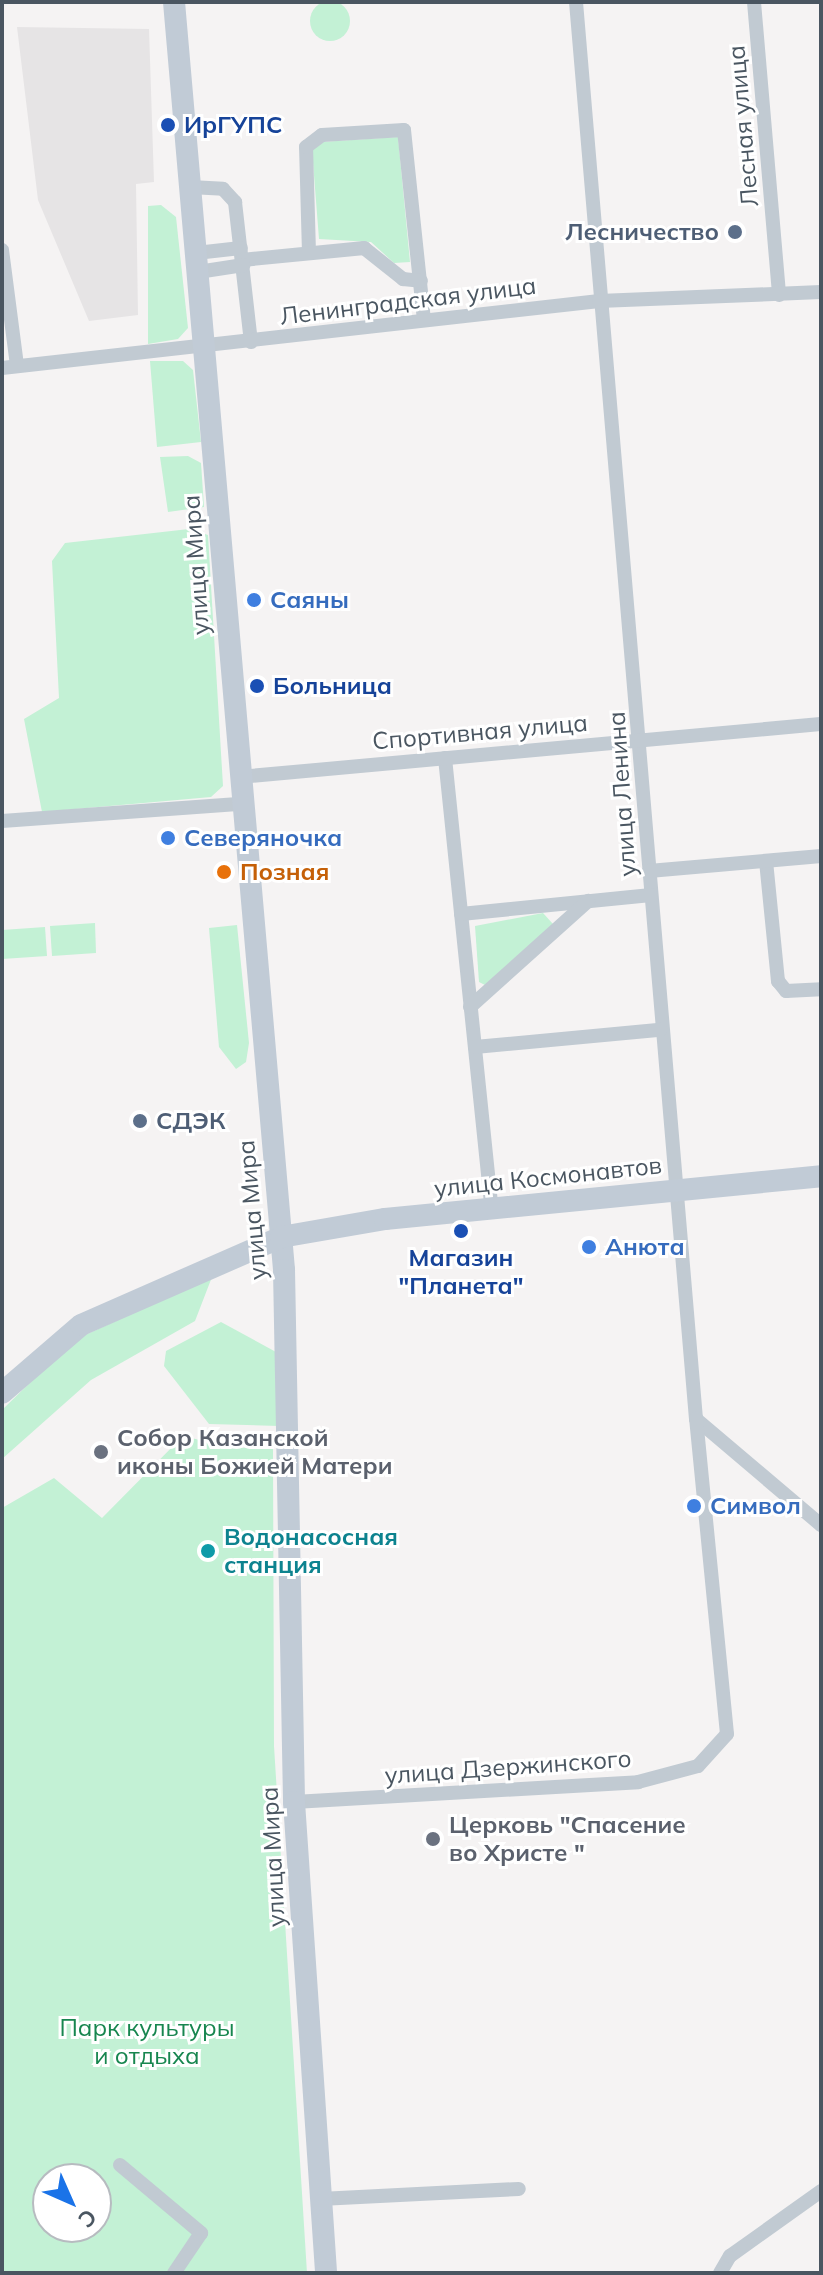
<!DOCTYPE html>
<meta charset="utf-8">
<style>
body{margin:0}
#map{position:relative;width:823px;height:2275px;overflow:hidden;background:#f5f3f3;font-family:Mulish,sans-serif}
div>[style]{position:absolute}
.education>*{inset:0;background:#e6e4e5}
.green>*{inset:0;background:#c3f1d5}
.round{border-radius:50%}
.street>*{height:14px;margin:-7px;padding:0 7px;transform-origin:7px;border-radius:7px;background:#c1cad2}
.secondary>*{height:22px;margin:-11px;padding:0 11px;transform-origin:11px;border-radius:11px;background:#c1cbd6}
.dots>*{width:22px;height:22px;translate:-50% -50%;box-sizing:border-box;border:4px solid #fff;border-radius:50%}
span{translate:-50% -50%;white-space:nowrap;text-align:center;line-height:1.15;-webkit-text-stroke:6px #fff;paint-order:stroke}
.transit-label{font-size:24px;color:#164399;font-weight:700}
.left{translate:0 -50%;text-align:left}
.street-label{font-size:24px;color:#4a5661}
.service-label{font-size:24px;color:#4e5e75;font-weight:700}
.right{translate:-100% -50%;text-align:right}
.shop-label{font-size:24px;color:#366cbe;font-weight:700}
.food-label{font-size:24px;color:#c56008;font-weight:700}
.worship-label{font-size:24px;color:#5b616d;font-weight:700}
.culture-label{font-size:24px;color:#0d838f;font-weight:700}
.park-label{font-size:24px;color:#17864f}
.frame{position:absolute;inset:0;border:4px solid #4a5661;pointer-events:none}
.north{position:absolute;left:32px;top:2163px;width:80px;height:80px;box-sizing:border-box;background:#fff;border:2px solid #b7bbc0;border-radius:50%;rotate:135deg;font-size:22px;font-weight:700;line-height:32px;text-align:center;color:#4a5661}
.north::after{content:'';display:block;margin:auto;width:28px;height:36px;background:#1a73e8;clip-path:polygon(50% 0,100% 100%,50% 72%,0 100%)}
</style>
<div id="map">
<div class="education">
<div style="clip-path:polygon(17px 27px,149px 29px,154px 182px,136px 184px,138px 315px,89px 321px,38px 200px)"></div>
</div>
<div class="green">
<div class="round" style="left:310px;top:1px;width:40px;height:40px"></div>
<div style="clip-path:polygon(398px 137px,410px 262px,394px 263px,371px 242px,319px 239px,312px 150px,321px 142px)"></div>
<div style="clip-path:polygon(161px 205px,176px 217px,188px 328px,178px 339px,148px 344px,148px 206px)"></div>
<div style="clip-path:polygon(150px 361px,183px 361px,193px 370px,201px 442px,157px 447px)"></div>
<div style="clip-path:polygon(188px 456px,201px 463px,204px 507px,168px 512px,160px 457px)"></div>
<div style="clip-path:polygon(189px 529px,208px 535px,223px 786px,211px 797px,42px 812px,24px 719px,59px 698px,52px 561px,65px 543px)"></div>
<div style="clip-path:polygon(543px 913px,553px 924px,485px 985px,479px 982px,475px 926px)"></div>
<div style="clip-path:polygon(95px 923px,96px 953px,52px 956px,50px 926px)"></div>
<div style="clip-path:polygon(237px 925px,249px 1043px,246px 1062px,236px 1069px,219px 1047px,209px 928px)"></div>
<div style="clip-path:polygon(45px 927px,47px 956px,2px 959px,2px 930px)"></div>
<div style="clip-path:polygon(212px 1277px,195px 1321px,91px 1380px,2px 1459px,2px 1410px,44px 1369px,83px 1336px)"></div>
<div style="clip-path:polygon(221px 1322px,276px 1352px,279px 1426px,209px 1424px,164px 1366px,166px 1351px)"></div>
<div style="clip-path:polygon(evenodd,183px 1436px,233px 1448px,273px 1447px,274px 1746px,307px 2273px,2px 2273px,2px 1508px,54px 1478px,102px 1518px,183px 1436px,48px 2179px,96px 2179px,96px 2227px,48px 2227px,48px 2179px)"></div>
</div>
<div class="street">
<div style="left:576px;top:2px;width:1422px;rotate:85.16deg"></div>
<div style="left:696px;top:1419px;width:164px;rotate:40.3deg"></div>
<div style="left:754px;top:2px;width:294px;rotate:85.1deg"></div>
<div style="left:190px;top:187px;width:33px;rotate:3deg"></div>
<div style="left:223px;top:189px;width:18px;rotate:47deg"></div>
<div style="left:235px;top:202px;width:141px;rotate:83.5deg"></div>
<div style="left:2px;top:250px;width:117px;rotate:82.6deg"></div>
<div style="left:196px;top:253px;width:45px;rotate:-6.3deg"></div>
<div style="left:309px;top:253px;width:106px;rotate:-91.6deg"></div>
<div style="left:306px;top:147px;width:20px;rotate:-37deg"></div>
<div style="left:322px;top:135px;width:82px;rotate:-3.5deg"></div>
<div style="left:404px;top:130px;width:191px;rotate:84deg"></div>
<div style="left:242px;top:260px;width:123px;rotate:-5.6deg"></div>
<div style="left:364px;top:248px;width:50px;rotate:38.5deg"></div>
<div style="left:403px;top:279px;width:18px;rotate:6deg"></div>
<div style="left:198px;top:272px;width:46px;rotate:-8.8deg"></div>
<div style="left:2px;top:368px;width:601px;rotate:-6.4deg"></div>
<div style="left:599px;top:301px;width:222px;rotate:-2.3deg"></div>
<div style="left:445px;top:758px;width:455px;rotate:84.1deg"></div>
<div style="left:239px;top:777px;width:584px;rotate:-5.2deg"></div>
<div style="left:2px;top:821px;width:240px;rotate:-4.1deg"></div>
<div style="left:766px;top:861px;width:121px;rotate:84.3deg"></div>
<div style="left:778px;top:981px;width:13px;rotate:51deg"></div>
<div style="left:786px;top:991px;width:35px;rotate:-3deg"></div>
<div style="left:649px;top:871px;width:173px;rotate:-5deg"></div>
<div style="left:461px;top:914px;width:191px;rotate:-5.7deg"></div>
<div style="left:470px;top:1007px;width:159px;rotate:-41.9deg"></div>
<div style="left:475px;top:1047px;width:186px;rotate:-5.3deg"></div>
<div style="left:294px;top:1802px;width:345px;rotate:-3.3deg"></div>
<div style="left:638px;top:1782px;width:62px;rotate:-14.9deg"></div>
<div style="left:698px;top:1766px;width:43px;rotate:-47.8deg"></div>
<div style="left:727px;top:1734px;width:317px;rotate:-95.6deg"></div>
<div style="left:120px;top:2165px;width:106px;rotate:40deg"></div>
<div style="left:201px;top:2233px;width:48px;rotate:124deg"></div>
<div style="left:320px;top:2199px;width:199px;rotate:-2.9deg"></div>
<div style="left:720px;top:2273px;width:20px;rotate:-60deg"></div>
<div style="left:730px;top:2256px;width:112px;rotate:-35.5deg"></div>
</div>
<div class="secondary">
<div style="left:174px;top:2px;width:1273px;rotate:85.04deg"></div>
<div style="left:284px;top:1270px;width:532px;rotate:88.92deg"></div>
<div style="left:294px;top:1802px;width:472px;rotate:86.1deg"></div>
<div style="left:2px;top:1393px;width:104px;rotate:-40.7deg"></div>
<div style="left:81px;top:1325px;width:219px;rotate:-23.7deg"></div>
<div style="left:281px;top:1237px;width:106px;rotate:-9.8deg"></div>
<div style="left:385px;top:1219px;width:438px;rotate:-5.6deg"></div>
</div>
<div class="dots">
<div style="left:168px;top:125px;background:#1a4fb4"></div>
<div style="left:735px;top:232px;background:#5c6f8a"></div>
<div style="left:254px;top:600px;background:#3f7fe0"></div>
<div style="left:257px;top:686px;background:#1a4fb4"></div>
<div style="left:168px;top:838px;background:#3f7fe0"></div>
<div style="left:224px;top:872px;background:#e8710a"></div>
<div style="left:140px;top:1121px;background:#5c6f8a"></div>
<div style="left:461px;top:1231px;background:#1a4fb4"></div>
<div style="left:589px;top:1247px;background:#3f7fe0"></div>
<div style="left:101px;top:1452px;background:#6b7280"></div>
<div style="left:694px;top:1506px;background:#3f7fe0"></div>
<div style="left:208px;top:1551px;background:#0f9aa8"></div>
<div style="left:433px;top:1839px;background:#6b7280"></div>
</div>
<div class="transit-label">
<span class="left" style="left:184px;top:125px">ИрГУПС</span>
<span class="left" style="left:273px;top:686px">Больница</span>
<span style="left:461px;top:1272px">Магазин<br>"Планета"</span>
</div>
<div class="street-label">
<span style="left:743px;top:126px;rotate:-95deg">Лесная улица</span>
<span style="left:408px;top:301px;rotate:-7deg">Ленинградская улица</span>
<span style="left:196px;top:565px;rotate:-94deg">улица Мира</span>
<span style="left:480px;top:732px;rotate:-5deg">Спортивная улица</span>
<span style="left:622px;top:794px;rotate:-94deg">улица Ленина</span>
<span style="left:548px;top:1177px;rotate:-6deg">улица Космонавтов</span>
<span style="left:252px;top:1210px;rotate:-95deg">улица Мира</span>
<span style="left:508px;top:1767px;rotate:-4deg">улица Дзержинского</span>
<span style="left:273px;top:1857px;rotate:-93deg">улица Мира</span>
</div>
<div class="service-label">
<span class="right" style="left:719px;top:232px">Лесничество</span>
<span class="left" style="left:156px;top:1121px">СДЭК</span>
</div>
<div class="shop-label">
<span class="left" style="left:270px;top:600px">Саяны</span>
<span class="left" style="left:184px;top:838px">Северяночка</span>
<span class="left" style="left:605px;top:1247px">Анюта</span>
<span class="left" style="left:710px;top:1506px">Символ</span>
</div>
<div class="food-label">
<span class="left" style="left:240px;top:872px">Позная</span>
</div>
<div class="worship-label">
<span class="left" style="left:117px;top:1452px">Собор Казанской<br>иконы Божией Матери</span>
<span class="left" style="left:449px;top:1839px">Церковь "Спасение<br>во Христе "</span>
</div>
<div class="culture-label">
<span class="left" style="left:224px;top:1551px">Водонасосная<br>станция</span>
</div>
<div class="park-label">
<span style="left:147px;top:2042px">Парк культуры<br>и отдыха</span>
</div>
<div class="frame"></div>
<div class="north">С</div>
</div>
